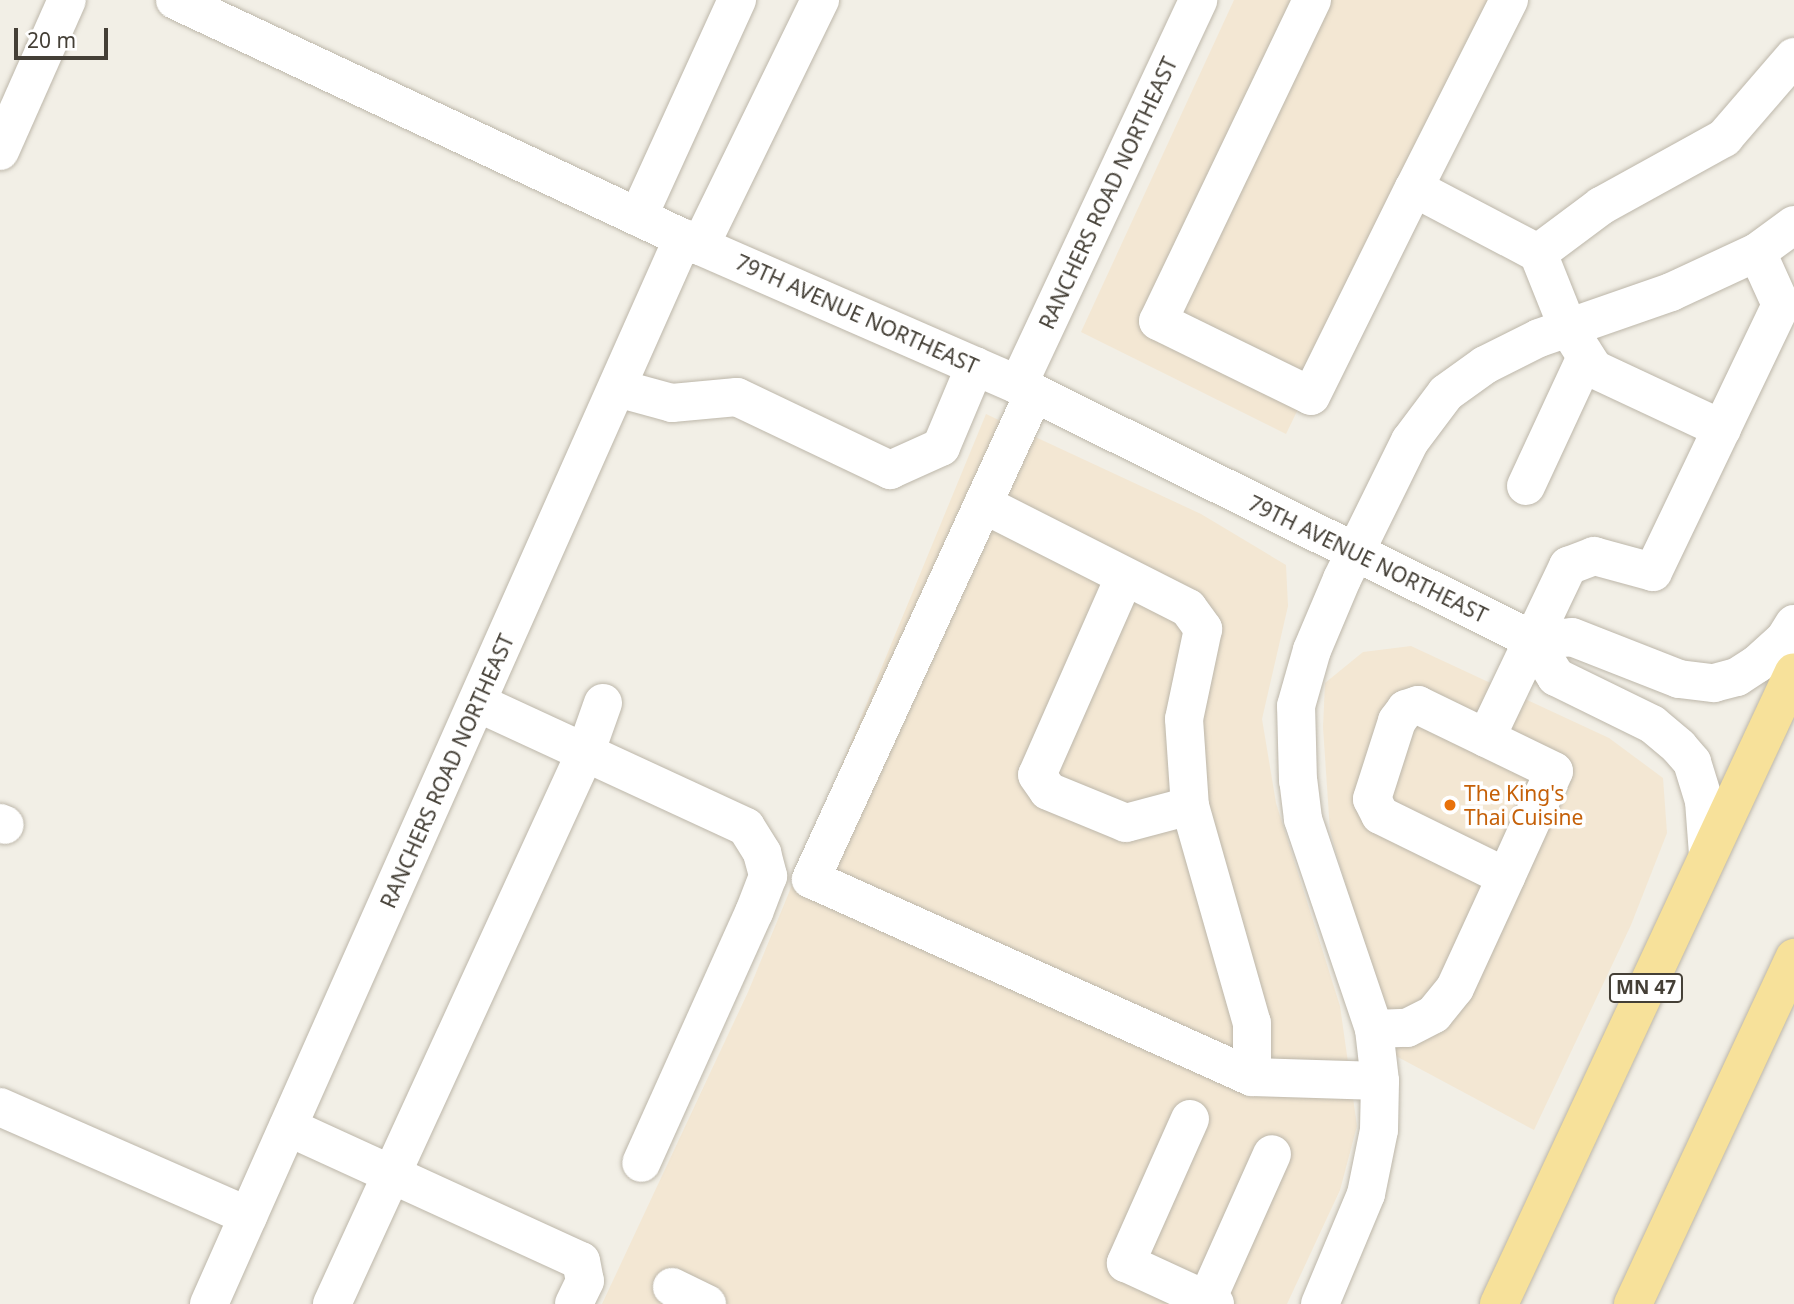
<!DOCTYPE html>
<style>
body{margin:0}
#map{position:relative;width:1794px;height:1304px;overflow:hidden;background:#f2efe6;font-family:"Noto Sans",sans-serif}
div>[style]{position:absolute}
.commercial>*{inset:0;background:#f3e7d3}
.roads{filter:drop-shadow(0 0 2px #bdb7aa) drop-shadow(0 0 2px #bdb7aa)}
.minor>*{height:38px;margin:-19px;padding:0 19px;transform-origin:19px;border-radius:19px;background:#fff}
.major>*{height:38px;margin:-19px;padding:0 19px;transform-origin:19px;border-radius:19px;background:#f7e19a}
.dots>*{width:19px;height:19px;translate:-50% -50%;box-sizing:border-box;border:4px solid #fff;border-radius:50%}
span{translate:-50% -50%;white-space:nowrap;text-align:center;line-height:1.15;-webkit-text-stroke:7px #fff;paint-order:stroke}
.shield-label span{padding:2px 5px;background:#fff;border:2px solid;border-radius:5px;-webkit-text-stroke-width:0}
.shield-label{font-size:19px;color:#443f36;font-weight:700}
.street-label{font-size:21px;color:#443f36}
.food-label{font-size:21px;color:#c56008}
.left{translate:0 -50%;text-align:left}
.scale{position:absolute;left:14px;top:28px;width:94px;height:32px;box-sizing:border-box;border:4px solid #443f36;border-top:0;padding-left:9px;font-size:21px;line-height:24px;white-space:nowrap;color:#443f36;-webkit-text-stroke:5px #fff;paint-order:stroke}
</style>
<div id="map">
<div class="commercial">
<div style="clip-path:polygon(1234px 0,1496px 0,1286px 434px,1081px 332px)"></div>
<div style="clip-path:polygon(986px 414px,1201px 514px,1286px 565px,1288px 606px,1262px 719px,1276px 803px,1340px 1006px,1357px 1126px,1340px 1190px,1287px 1304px,602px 1304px,748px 992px)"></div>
<div style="clip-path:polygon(1411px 646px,1609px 738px,1663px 778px,1667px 833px,1631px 925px,1534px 1130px,1396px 1056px,1330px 831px,1323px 727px,1325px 683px,1363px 652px)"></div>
</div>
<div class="roads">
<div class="minor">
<div style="left:175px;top:0;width:580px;rotate:25.11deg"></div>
<div style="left:700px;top:246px;width:347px;rotate:23.6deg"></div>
<div style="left:1018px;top:385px;width:575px;rotate:26.34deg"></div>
<div style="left:1533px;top:640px;width:44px;rotate:58.1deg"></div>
<div style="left:1556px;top:677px;width:107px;rotate:26.1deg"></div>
<div style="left:1652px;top:724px;width:35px;rotate:40deg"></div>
<div style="left:1679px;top:747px;width:20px;rotate:49deg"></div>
<div style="left:1692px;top:762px;width:41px;rotate:72.9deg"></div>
<div style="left:1704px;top:801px;width:53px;rotate:85.7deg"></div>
<div style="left:1312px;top:0;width:356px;rotate:115.6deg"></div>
<div style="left:1158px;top:321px;width:170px;rotate:26.1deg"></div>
<div style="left:1311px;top:396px;width:232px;rotate:-63.7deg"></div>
<div style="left:1509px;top:0;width:211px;rotate:116.8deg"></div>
<div style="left:1414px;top:188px;width:140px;rotate:27.7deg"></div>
<div style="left:0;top:151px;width:165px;rotate:-66.1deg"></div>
<div style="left:638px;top:217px;width:239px;rotate:-65.5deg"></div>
<div style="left:700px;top:246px;width:274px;rotate:-64deg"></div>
<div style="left:1018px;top:385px;width:425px;rotate:-64.9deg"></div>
<div style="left:617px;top:388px;width:57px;rotate:15.3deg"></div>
<div style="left:672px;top:403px;width:65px;rotate:-5.3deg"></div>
<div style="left:737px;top:397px;width:170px;rotate:25.5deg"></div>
<div style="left:890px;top:470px;width:56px;rotate:-24.3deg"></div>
<div style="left:941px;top:447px;width:88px;rotate:-67.2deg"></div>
<div style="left:1034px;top:393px;width:535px;rotate:114.65deg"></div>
<div style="left:811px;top:879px;width:483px;rotate:24.2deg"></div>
<div style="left:1252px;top:1077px;width:128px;rotate:1.8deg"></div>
<div style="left:1722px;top:429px;width:141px;rotate:-154.9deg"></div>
<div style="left:1594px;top:369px;width:49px;rotate:-122.4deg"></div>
<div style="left:1568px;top:328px;width:81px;rotate:-111.8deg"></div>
<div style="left:1538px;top:253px;width:79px;rotate:-36.7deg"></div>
<div style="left:1601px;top:206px;width:141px;rotate:-28.9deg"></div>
<div style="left:1724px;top:138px;width:107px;rotate:-49.2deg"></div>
<div style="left:1526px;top:486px;width:142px;rotate:-65.1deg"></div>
<div style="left:983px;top:504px;width:230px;rotate:26.9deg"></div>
<div style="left:1188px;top:608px;width:26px;rotate:54deg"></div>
<div style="left:1203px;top:629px;width:92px;rotate:101.9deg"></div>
<div style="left:1184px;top:719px;width:87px;rotate:86.1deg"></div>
<div style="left:1190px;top:806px;width:226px;rotate:74.1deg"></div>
<div style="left:1252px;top:1023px;width:54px;rotate:90deg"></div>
<div style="left:1124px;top:578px;width:215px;rotate:113.8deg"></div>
<div style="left:1037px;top:775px;width:19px;rotate:55deg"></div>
<div style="left:1048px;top:791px;width:84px;rotate:22.3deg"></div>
<div style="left:1126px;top:823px;width:66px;rotate:-14.9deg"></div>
<div style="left:1533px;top:640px;width:39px;rotate:-4deg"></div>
<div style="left:1572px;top:637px;width:115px;rotate:21.4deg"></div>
<div style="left:1679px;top:679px;width:35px;rotate:7deg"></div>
<div style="left:1714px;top:683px;width:24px;rotate:-15deg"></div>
<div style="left:1737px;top:677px;width:24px;rotate:-33deg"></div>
<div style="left:1757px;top:664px;width:36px;rotate:-42deg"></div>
<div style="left:1784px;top:640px;width:19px;rotate:-58deg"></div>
<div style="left:478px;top:703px;width:295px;rotate:24.8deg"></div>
<div style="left:746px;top:827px;width:31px;rotate:58deg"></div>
<div style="left:762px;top:853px;width:24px;rotate:75deg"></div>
<div style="left:768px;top:876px;width:39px;rotate:111deg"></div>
<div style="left:754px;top:912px;width:275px;rotate:114.2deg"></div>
<div style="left:1486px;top:738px;width:191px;rotate:-64.5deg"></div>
<div style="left:1568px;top:566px;width:28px;rotate:-21deg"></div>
<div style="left:1594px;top:556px;width:61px;rotate:15.2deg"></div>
<div style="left:1653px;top:572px;width:296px;rotate:-64.4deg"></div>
<div style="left:1781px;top:305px;width:58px;rotate:-114.4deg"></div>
<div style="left:0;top:823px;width:5px;rotate:22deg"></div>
<div style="left:1374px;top:1029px;width:33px;rotate:-2deg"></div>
<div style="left:1407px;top:1028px;width:30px;rotate:-27deg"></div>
<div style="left:1434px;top:1014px;width:33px;rotate:-51deg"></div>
<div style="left:1455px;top:988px;width:122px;rotate:-65.3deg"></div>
<div style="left:1506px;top:877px;width:116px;rotate:-65.6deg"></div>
<div style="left:1554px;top:771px;width:151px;rotate:-154.1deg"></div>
<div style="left:1418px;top:705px;width:13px;rotate:162deg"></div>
<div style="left:1406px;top:709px;width:15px;rotate:127deg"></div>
<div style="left:1397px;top:721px;width:82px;rotate:107.8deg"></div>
<div style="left:1372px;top:799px;width:18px;rotate:63deg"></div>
<div style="left:1380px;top:815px;width:140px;rotate:26.2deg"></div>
<div style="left:0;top:1107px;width:271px;rotate:23.7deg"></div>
<div style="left:1190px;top:1119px;width:158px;rotate:114deg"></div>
<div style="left:1126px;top:1263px;width:98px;rotate:24.7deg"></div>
<div style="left:288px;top:1127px;width:322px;rotate:24.6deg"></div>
<div style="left:581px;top:1261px;width:20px;rotate:79deg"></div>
<div style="left:585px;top:1281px;width:25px;rotate:116deg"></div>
<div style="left:672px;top:1287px;width:39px;rotate:26deg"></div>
<div style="left:209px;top:1304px;width:1167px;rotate:-66.03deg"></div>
<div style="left:332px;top:1304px;width:609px;rotate:-65.33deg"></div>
<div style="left:586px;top:751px;width:51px;rotate:-70.5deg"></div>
<div style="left:1205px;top:1304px;width:164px;rotate:-65.9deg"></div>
<div style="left:1320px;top:1304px;width:119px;rotate:-67.3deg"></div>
<div style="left:1366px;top:1194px;width:65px;rotate:-78.5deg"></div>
<div style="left:1379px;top:1130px;width:49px;rotate:-88.8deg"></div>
<div style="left:1380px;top:1081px;width:52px;rotate:-96.6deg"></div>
<div style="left:1374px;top:1029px;width:222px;rotate:-108.7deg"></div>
<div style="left:1303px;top:819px;width:38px;rotate:-97deg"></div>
<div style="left:1298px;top:781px;width:75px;rotate:-91.5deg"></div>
<div style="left:1296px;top:706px;width:58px;rotate:-74.1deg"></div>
<div style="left:1312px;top:650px;width:77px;rotate:-67.1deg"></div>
<div style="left:1342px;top:579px;width:154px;rotate:-63.8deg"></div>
<div style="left:1410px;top:441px;width:60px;rotate:-53.1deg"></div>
<div style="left:1446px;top:393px;width:48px;rotate:-35.7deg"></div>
<div style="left:1485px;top:365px;width:60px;rotate:-26.6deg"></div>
<div style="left:1539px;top:338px;width:140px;rotate:-19.2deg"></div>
<div style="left:1671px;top:292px;width:95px;rotate:-24.9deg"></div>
<div style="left:1757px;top:252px;width:46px;rotate:-36.1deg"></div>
</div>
<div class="major">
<div style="left:1499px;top:1304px;width:697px;rotate:-64.98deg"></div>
<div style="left:1633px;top:1304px;width:382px;rotate:-65deg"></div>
</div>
</div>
<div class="dots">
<div style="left:1450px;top:805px;background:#e8710a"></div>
</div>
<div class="shield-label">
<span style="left:1646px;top:988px">MN 47</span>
</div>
<div class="street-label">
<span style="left:1108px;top:193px;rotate:-65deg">RANCHERS ROAD NORTHEAST</span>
<span style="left:857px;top:314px;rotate:24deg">79TH AVENUE NORTHEAST</span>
<span style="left:1368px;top:559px;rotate:26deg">79TH AVENUE NORTHEAST</span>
<span style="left:447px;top:771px;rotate:-66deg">RANCHERS ROAD NORTHEAST</span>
</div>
<div class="food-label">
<span class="left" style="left:1464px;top:805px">The King's<br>Thai Cuisine</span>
</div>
<div class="scale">20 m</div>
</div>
